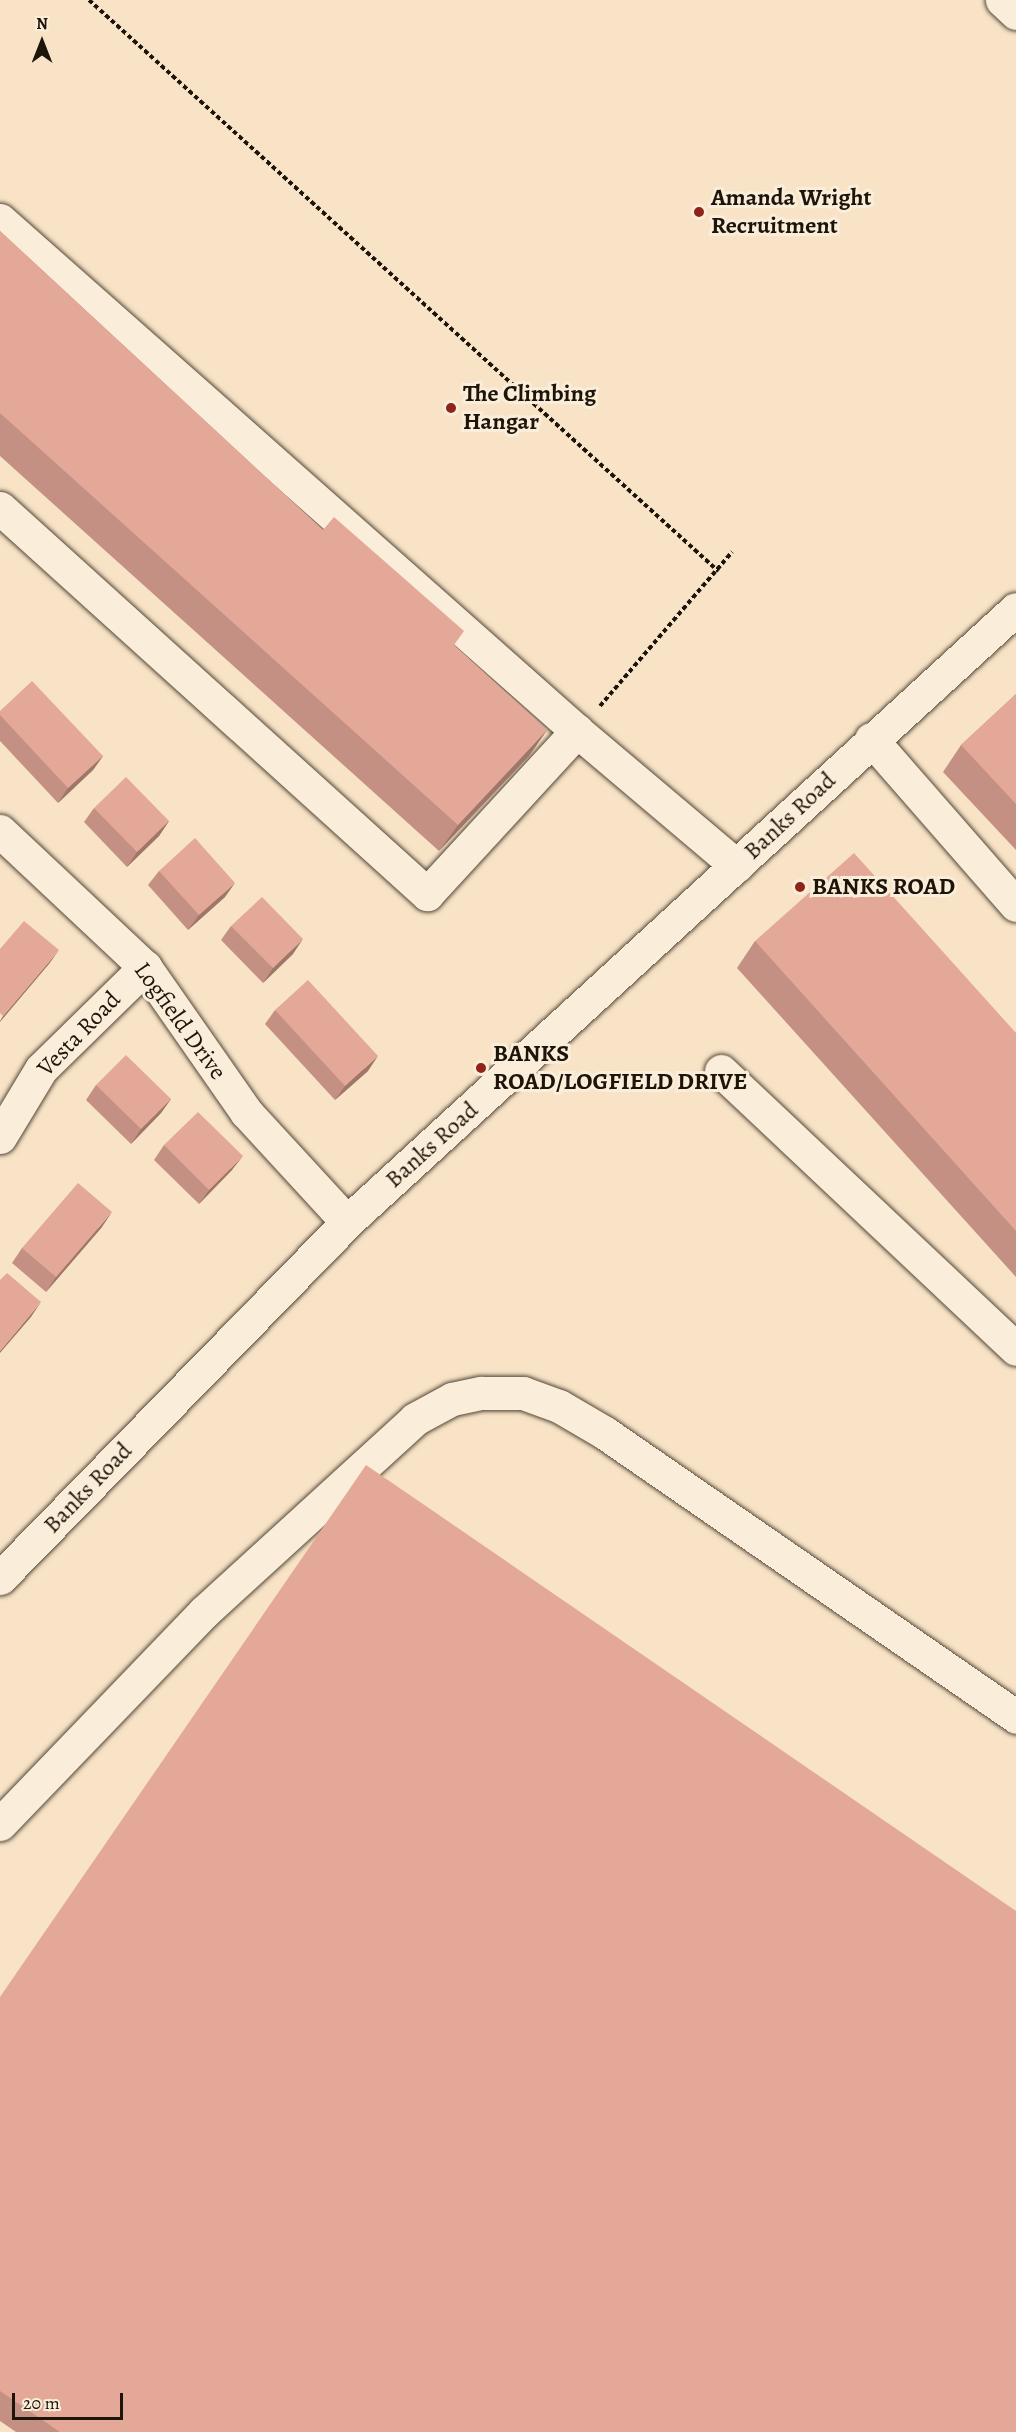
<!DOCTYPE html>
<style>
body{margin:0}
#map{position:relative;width:1016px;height:2432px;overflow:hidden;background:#f8e3c6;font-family:Alegreya,serif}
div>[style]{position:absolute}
.path>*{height:4px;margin-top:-2px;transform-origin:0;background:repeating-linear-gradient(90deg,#1d150a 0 4.5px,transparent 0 7.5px)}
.roads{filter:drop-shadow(0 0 2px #544839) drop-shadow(0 0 2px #544839)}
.minor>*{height:33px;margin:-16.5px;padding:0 16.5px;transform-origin:16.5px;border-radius:16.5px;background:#faedda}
.wall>*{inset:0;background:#c39083}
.shaded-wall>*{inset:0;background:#9f766a}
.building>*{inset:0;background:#e3a898}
.dots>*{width:16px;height:16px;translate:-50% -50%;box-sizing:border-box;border:3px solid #faedda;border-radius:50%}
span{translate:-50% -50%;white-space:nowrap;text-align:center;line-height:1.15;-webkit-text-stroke:6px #faedda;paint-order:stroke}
.poi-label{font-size:24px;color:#1d150a;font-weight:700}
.left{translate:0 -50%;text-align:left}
.street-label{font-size:24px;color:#1d150a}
.north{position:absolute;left:12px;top:12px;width:60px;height:60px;-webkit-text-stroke:4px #faedda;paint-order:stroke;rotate:0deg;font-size:16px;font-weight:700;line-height:24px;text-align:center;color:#1d150a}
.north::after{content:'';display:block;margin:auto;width:21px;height:27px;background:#1d150a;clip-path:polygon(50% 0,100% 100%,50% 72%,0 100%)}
.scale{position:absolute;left:12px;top:2393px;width:111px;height:27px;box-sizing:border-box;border:3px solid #1d150a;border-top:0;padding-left:8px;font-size:18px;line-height:21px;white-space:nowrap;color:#1d150a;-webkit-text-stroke:4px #faedda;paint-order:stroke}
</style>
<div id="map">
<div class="path">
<div style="left:89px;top:0;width:850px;rotate:42.23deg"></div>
<div style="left:600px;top:706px;width:203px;rotate:-49.4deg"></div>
</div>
<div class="roads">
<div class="minor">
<div style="left:1002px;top:0;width:19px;rotate:43deg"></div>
<div style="left:0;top:220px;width:771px;rotate:41.53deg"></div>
<div style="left:577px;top:731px;width:209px;rotate:40.2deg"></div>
<div style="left:0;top:508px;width:576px;rotate:42.11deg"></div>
<div style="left:427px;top:894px;width:222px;rotate:-47.4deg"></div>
<div style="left:871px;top:739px;width:220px;rotate:48.9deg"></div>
<div style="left:0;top:831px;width:199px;rotate:43.2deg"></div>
<div style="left:145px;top:967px;width:177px;rotate:55.1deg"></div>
<div style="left:246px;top:1112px;width:149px;rotate:47.4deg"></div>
<div style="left:721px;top:1071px;width:405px;rotate:43.3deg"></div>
<div style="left:0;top:1137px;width:79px;rotate:-58.9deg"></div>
<div style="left:41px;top:1069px;width:146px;rotate:-44.4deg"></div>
<div style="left:0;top:1578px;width:497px;rotate:-45.7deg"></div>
<div style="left:347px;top:1222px;width:907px;rotate:-42.5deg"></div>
<div style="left:0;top:1824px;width:294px;rotate:-46.1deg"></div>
<div style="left:204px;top:1612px;width:286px;rotate:-42.4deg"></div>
<div style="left:415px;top:1419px;width:42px;rotate:-28.4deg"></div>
<div style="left:452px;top:1399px;width:30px;rotate:-12deg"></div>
<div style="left:481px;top:1393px;width:42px"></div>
<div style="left:523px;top:1393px;width:38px;rotate:20deg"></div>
<div style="left:559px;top:1406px;width:53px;rotate:30.4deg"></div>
<div style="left:605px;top:1433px;width:500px;rotate:34.6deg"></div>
</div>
</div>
<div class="wall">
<div style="clip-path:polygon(0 231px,323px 530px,454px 645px,547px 730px,529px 756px,439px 851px,0 456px)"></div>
<div style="clip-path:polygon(1016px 694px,1016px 850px,943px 772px,961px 745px)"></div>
<div style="clip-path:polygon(0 711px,103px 756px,93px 770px,58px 803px,0 741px)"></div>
<div style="clip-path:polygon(94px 808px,169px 821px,159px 836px,127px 867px,84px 822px)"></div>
<div style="clip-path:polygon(159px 871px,225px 897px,188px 930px,148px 885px)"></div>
<div style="clip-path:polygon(231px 926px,293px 954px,263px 983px,221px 940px)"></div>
<div style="clip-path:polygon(755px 941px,1016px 1033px,1016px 1277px,737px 968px)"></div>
<div style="clip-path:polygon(275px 1010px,368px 1071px,335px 1100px,265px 1024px)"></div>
<div style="clip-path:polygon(96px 1085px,171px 1099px,161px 1113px,131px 1144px,86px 1100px)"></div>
<div style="clip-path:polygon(164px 1145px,232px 1170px,199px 1204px,154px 1160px)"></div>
<div style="clip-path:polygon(102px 1227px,46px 1292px,12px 1263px,22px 1248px)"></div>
<div style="clip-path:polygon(0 1997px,1016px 2432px,16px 2432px,0 2421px)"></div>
</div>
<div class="shaded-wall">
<div style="clip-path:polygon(547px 730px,529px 756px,439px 851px,458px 825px)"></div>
<div style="clip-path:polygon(103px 756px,93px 770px,58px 803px,68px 788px)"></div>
<div style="clip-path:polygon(169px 821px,159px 836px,127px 867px,137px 852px)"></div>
<div style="clip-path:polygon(235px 883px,225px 897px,188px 930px,199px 915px)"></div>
<div style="clip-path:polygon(303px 939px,293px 954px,263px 983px,273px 968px)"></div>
<div style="clip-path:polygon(59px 950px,49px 964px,0 1022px,0 1021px,3px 1016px)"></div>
<div style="clip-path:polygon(378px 1056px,368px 1071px,335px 1100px,345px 1086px)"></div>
<div style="clip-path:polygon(171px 1099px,161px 1113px,131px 1144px,141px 1129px)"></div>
<div style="clip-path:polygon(243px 1156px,232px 1170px,199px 1204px,209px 1190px)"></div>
<div style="clip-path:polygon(112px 1212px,102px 1227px,46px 1292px,56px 1277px)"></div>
<div style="clip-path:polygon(41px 1302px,31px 1317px,0 1353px,0 1351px)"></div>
</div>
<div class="building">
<div style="clip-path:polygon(0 231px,323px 530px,334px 517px,464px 631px,454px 645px,547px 730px,458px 825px,0 413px)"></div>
<div style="clip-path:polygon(32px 681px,103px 756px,68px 788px,0 715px,0 711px)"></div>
<div style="clip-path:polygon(1016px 694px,1016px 804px,961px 745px)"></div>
<div style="clip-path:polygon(126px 777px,169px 821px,137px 852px,94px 808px)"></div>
<div style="clip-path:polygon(195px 838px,235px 883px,199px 915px,159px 871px)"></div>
<div style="clip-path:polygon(854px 853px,1016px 1033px,1016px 1231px,755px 941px)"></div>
<div style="clip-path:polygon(262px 897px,303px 939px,273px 968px,231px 926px)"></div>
<div style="clip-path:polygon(24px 921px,59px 950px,3px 1016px,0 1013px,0 949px)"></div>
<div style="clip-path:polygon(308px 980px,378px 1056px,345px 1086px,275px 1010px)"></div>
<div style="clip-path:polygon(126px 1055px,171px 1099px,141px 1129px,96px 1085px)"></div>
<div style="clip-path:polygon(198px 1112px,243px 1156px,209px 1190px,164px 1145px)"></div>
<div style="clip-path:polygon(78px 1183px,112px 1212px,56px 1277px,22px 1248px)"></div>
<div style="clip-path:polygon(7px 1273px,41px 1302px,0 1351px,0 1280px)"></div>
<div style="clip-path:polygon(366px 1465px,1016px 1911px,1016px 2432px,60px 2432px,0 2391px,0 1997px)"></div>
</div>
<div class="dots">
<div style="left:699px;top:212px;background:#8f2418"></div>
<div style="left:451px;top:408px;background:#8f2418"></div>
<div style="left:800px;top:887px;background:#8f2418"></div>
<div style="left:481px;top:1068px;background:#8f2418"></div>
</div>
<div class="poi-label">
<span class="left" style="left:711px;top:212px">Amanda Wright<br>Recruitment</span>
<span class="left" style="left:463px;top:408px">The Climbing<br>Hangar</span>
<span class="left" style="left:812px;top:887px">BANKS ROAD</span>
<span class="left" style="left:493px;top:1068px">BANKS<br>ROAD/LOGFIELD DRIVE</span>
</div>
<div class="street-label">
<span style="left:790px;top:816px;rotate:-43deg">Banks Road</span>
<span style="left:180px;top:1021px;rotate:54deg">Logfield Drive</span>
<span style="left:79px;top:1034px;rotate:-46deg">Vesta Road</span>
<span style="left:432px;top:1145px;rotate:-42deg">Banks Road</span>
<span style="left:88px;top:1488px;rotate:-46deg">Banks Road</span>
</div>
<div class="north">N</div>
<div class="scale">20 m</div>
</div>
